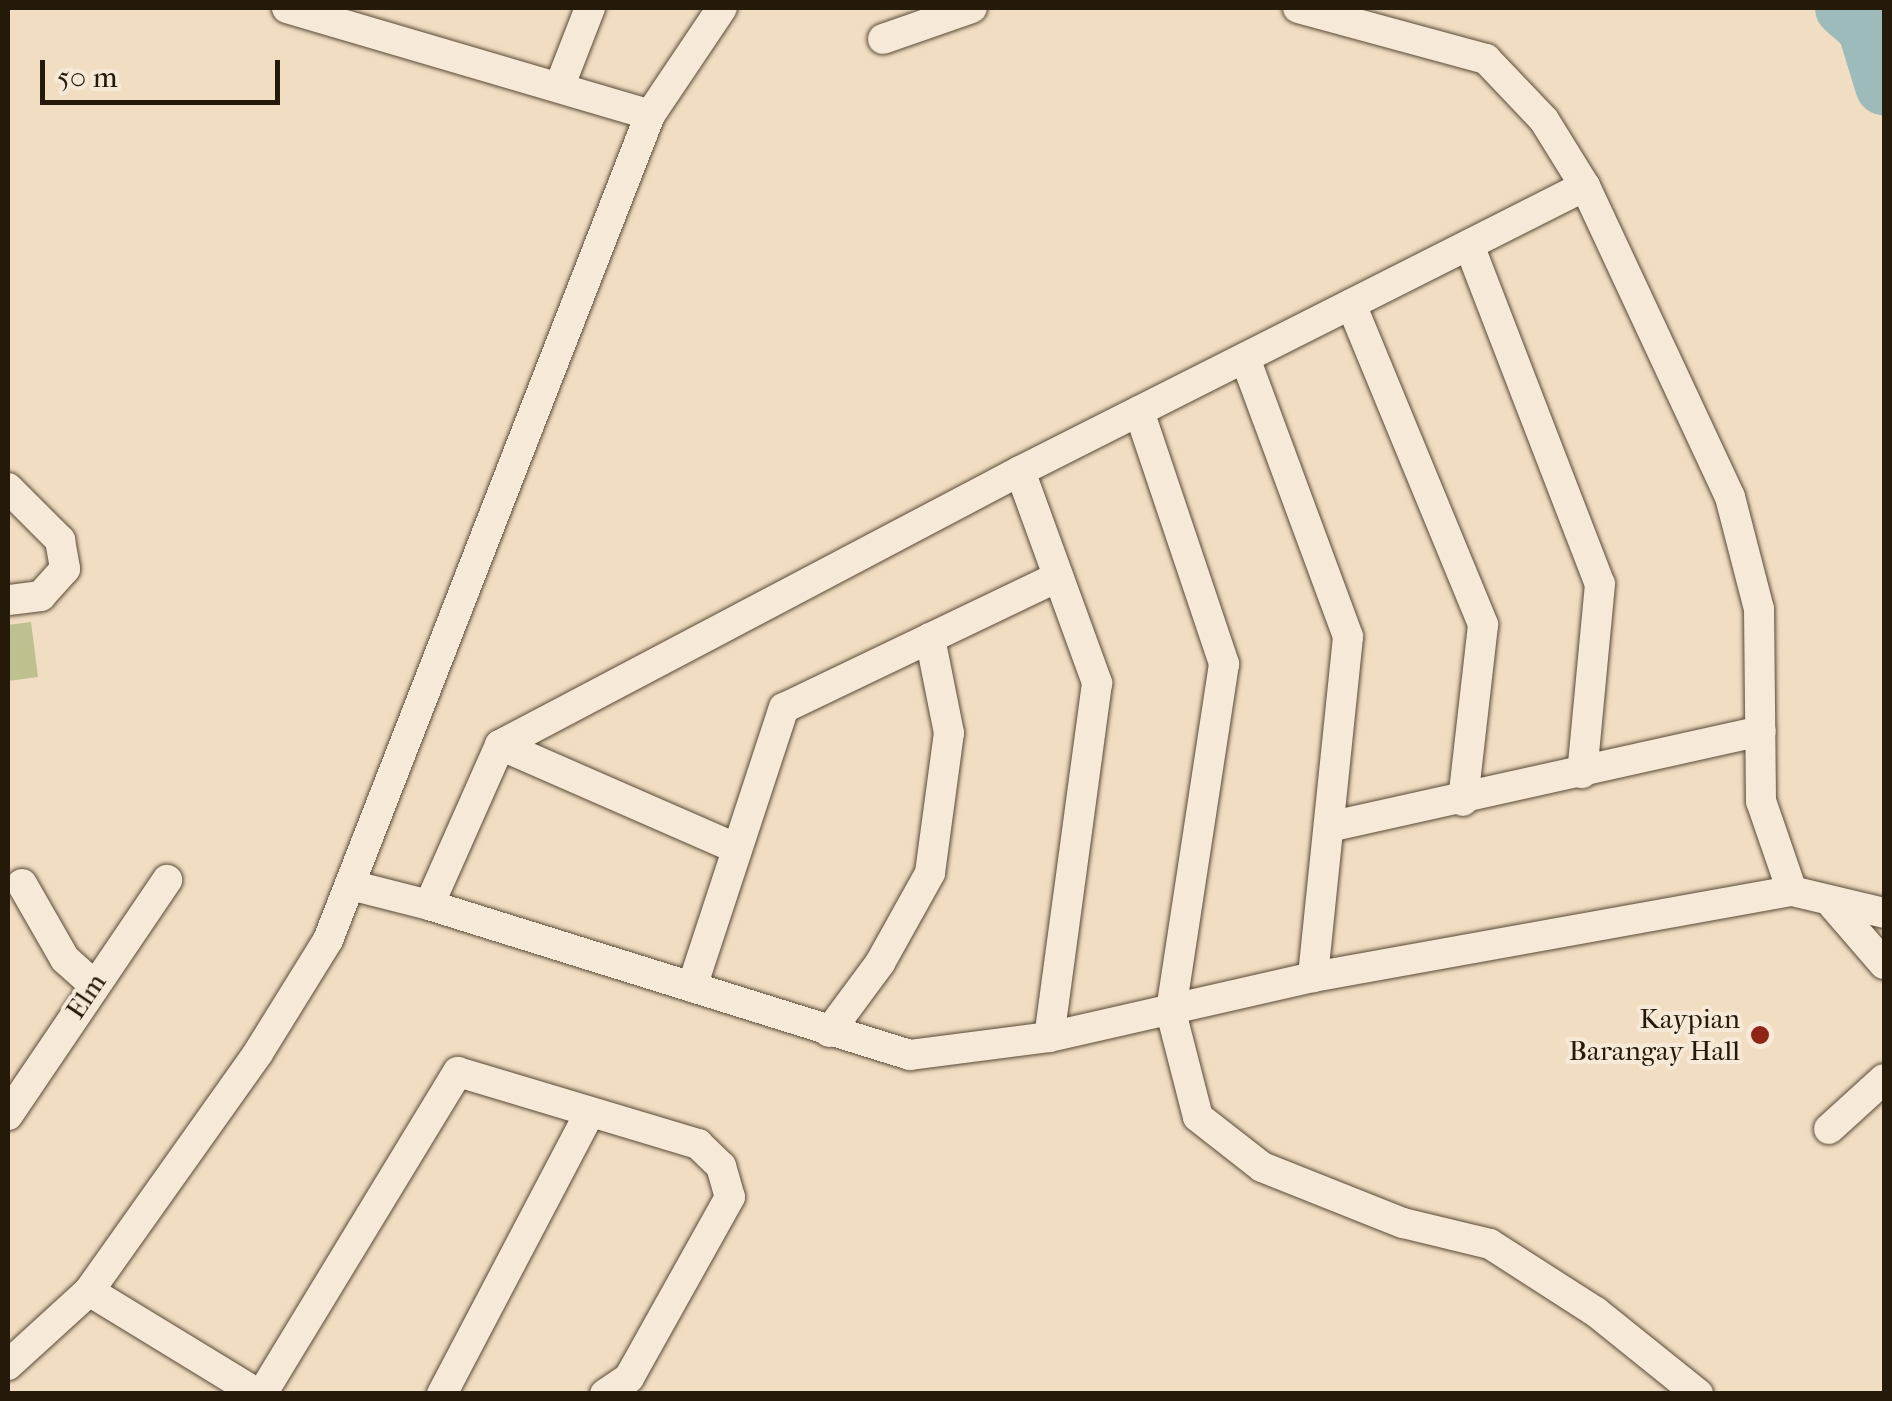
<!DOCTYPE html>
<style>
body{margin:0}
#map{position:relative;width:1892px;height:1401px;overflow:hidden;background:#f1ddc2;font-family:"IM FELL French Canon",serif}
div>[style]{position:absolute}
.green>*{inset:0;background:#bec090}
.river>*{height:58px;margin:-29px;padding:0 29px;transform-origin:29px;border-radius:29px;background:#9cbbba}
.roads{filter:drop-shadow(0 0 2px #584a37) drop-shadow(0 0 2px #584a37)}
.minor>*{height:30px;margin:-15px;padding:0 15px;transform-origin:15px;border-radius:15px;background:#f6e9d7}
.dots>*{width:28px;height:28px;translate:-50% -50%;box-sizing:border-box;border:5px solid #f6e9d7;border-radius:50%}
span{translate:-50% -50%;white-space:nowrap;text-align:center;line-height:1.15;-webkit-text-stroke:8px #f6e9d7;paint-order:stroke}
.street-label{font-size:28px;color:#251909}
.poi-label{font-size:28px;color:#251909}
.right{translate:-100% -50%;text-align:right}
.frame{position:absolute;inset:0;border:10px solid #251909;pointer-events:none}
.scale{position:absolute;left:40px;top:60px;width:240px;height:45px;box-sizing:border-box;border:5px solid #251909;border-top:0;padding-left:12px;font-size:30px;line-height:35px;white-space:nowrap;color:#251909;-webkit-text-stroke:8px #f6e9d7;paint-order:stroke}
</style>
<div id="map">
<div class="green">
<div style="clip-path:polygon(31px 622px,38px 677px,8px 681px,8px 625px)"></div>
</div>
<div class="river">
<div style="left:1844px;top:8px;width:29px;rotate:41deg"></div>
<div style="left:1866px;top:27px;width:62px;rotate:73deg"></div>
</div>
<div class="roads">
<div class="minor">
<div style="left:287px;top:8px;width:378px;rotate:16.4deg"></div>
<div style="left:1298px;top:8px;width:195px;rotate:15.2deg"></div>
<div style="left:1486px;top:59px;width:84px;rotate:46.4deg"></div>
<div style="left:1544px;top:120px;width:78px;rotate:58.2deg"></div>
<div style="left:1585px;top:186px;width:343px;rotate:65deg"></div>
<div style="left:1730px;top:497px;width:116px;rotate:75.5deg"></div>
<div style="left:1759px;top:609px;width:192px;rotate:89.4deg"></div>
<div style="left:1761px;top:801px;width:95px;rotate:71deg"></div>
<div style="left:1792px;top:891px;width:95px;rotate:13.4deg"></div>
<div style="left:883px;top:39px;width:94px;rotate:-19.2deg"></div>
<div style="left:560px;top:85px;width:83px;rotate:-68.7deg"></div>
<div style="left:1585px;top:186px;width:633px;rotate:153.23deg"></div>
<div style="left:1020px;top:471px;width:588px;rotate:152.21deg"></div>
<div style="left:500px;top:745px;width:175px;rotate:113.9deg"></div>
<div style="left:429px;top:905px;width:504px;rotate:17.32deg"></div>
<div style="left:910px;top:1055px;width:140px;rotate:-7.4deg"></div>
<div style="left:1049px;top:1037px;width:271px;rotate:-12.8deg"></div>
<div style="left:1313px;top:977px;width:487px;rotate:-10.2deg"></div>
<div style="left:1469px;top:245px;width:363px;rotate:68.9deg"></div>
<div style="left:1600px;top:584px;width:190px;rotate:95.4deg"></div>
<div style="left:1351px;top:304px;width:347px;rotate:67.6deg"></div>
<div style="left:1483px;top:625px;width:177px;rotate:96.5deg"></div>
<div style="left:1245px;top:358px;width:297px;rotate:69.7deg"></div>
<div style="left:1348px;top:637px;width:342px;rotate:95.9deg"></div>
<div style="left:1139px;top:411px;width:267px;rotate:71.4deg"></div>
<div style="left:1224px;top:664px;width:352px;rotate:98.7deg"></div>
<div style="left:1171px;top:1012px;width:108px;rotate:75.6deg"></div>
<div style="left:1198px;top:1117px;width:81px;rotate:38deg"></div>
<div style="left:1262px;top:1167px;width:152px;rotate:21.7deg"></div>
<div style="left:1403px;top:1223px;width:89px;rotate:13.6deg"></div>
<div style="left:1490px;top:1244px;width:126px;rotate:32.7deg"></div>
<div style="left:1596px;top:1312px;width:131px;rotate:38.8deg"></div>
<div style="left:1020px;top:471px;width:226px;rotate:70deg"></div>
<div style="left:1097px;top:683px;width:357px;rotate:97.7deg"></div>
<div style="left:8px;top:488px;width:74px;rotate:45deg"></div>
<div style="left:60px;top:540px;width:29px;rotate:80deg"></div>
<div style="left:65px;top:569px;width:36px;rotate:132deg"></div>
<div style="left:41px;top:596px;width:33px;rotate:173deg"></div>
<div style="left:500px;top:745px;width:257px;rotate:23.6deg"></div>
<div style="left:1333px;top:826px;width:438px;rotate:-12.5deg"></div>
<div style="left:22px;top:884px;width:86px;rotate:60.2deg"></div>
<div style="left:65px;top:959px;width:38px;rotate:42deg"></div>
<div style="left:350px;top:885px;width:81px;rotate:14.2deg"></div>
<div style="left:1833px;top:905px;width:78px;rotate:49.2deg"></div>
<div style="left:692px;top:987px;width:294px;rotate:-71.8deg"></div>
<div style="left:784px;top:708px;width:304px;rotate:-25.6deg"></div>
<div style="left:829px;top:1032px;width:86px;rotate:-53.5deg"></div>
<div style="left:880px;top:963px;width:103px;rotate:-60.9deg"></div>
<div style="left:930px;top:873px;width:141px;rotate:-82.3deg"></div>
<div style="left:949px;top:733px;width:97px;rotate:-101.3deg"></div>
<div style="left:8px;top:1115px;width:284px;rotate:-55.9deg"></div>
<div style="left:1829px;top:1129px;width:74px;rotate:-42.3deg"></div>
<div style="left:89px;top:1291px;width:198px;rotate:31.4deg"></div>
<div style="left:8px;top:1365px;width:110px;rotate:-42.4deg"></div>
<div style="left:89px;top:1291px;width:292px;rotate:-54.6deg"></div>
<div style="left:258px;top:1053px;width:133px;rotate:-58.2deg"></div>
<div style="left:328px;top:940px;width:886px;rotate:-68.68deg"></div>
<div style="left:650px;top:115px;width:129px;rotate:-56.1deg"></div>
<div style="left:262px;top:1394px;width:377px;rotate:-58.7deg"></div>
<div style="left:458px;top:1072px;width:251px;rotate:16.7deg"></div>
<div style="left:698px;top:1144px;width:32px;rotate:44deg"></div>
<div style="left:721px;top:1166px;width:32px;rotate:74deg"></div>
<div style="left:730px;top:1197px;width:207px;rotate:119.2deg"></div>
<div style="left:629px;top:1378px;width:29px;rotate:146deg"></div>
<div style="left:442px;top:1394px;width:318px;rotate:-62.3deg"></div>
</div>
</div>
<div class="dots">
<div style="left:1760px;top:1035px;background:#8f2418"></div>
</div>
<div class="street-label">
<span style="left:86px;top:996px;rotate:-56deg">Elm</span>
</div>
<div class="poi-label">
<span class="right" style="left:1740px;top:1035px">Kaypian<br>Barangay Hall</span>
</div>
<div class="frame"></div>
<div class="scale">50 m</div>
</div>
